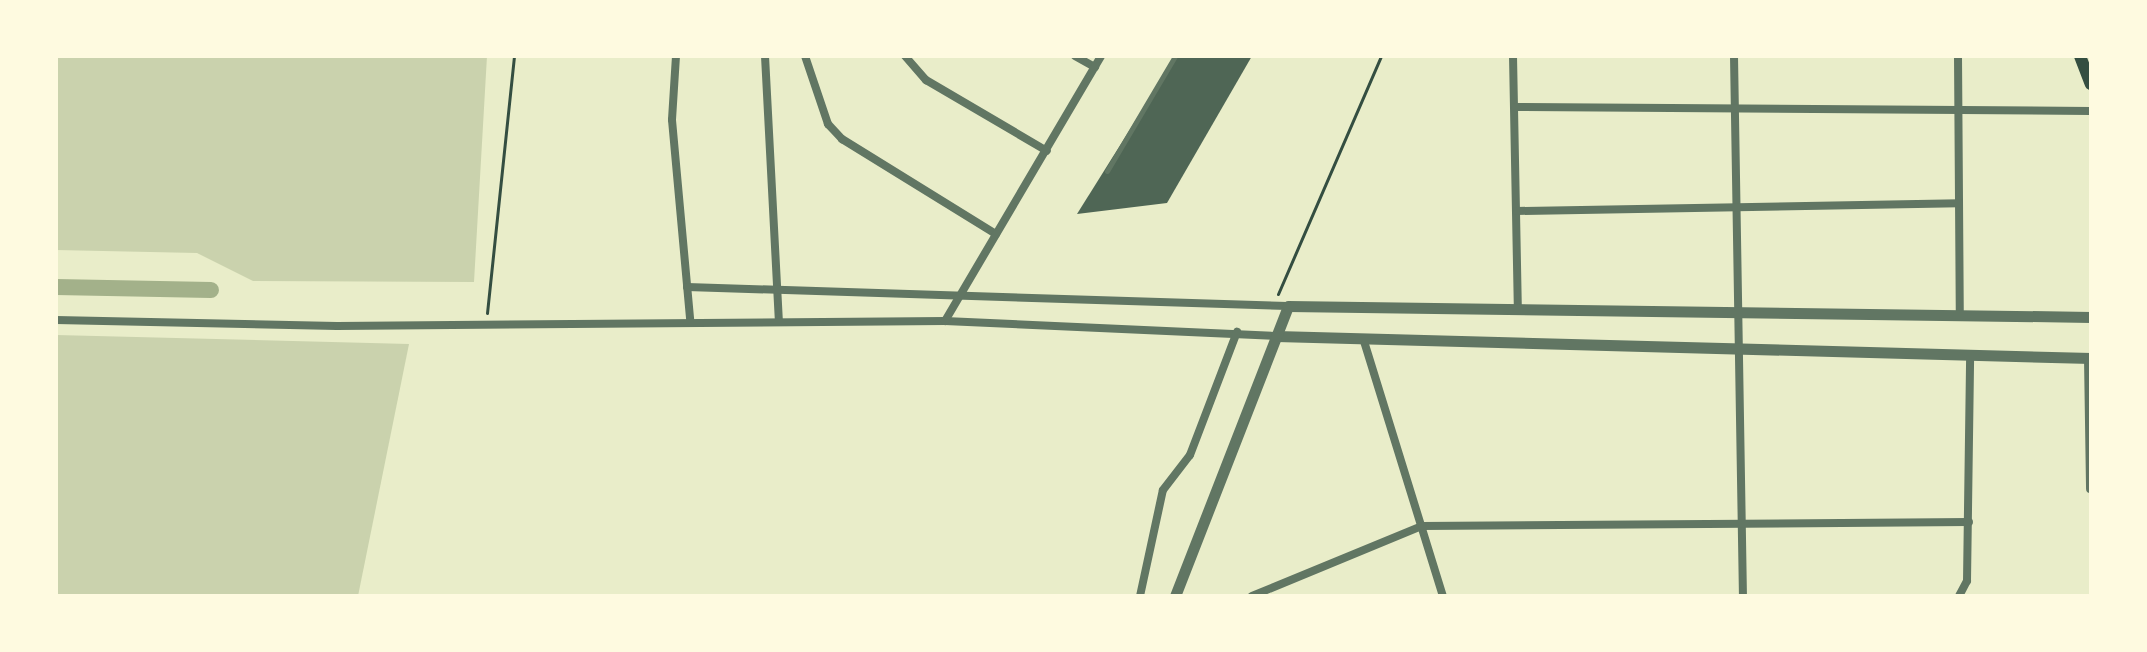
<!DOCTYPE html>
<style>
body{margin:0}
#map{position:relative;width:2147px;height:652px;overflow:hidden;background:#e9edc9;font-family:"Fira Sans",sans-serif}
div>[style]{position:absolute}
.green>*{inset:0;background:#cad2ad}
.canal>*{height:16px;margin:-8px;padding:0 8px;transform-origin:8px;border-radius:8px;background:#a3b18a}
.building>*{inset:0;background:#4f6655}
.path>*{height:3px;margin:-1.5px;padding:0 1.5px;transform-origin:1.5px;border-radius:1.5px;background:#344e41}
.service>*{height:5px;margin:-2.5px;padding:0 2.5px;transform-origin:2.5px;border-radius:2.5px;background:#617663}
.minor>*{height:8px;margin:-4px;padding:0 4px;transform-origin:4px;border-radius:4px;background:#617663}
.tertiary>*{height:11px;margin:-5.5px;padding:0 5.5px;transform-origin:5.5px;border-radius:5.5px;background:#617663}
.secondary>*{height:12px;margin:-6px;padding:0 6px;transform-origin:6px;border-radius:6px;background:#344e41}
span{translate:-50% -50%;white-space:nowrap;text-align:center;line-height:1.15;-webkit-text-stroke:7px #fefae0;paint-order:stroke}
.frame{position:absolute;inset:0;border:58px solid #fefae0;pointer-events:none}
</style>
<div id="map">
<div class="green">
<div style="clip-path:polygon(56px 56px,487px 56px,474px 282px,253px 281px,197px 253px,56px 250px)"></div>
<div style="clip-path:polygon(56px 335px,409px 344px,358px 596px,56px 596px)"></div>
</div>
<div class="canal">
<div style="left:56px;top:287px;width:155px;rotate:1.1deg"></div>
</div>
<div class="building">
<div style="clip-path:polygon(1176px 56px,1252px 56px,1167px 203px,1077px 214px)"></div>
</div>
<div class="path">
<div style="left:1278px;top:294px;width:259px;rotate:-66.6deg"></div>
<div style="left:487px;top:313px;width:258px;rotate:-84deg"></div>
</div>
<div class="service">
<div style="left:1107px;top:171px;width:134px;rotate:-59.4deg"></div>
</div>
<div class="minor">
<div style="left:676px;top:56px;width:64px;rotate:93.6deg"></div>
<div style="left:672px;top:120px;width:200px;rotate:84.8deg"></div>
<div style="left:765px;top:56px;width:264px;rotate:87deg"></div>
<div style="left:805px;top:56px;width:72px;rotate:71.3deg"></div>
<div style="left:828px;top:124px;width:21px;rotate:47deg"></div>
<div style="left:842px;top:139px;width:181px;rotate:31.7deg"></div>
<div style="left:905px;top:56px;width:32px;rotate:49deg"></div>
<div style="left:926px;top:80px;width:140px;rotate:30.4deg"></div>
<div style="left:1075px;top:56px;width:23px;rotate:29deg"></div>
<div style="left:1513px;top:56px;width:252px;rotate:88.9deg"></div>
<div style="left:1734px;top:56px;width:540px;rotate:89.05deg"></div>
<div style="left:1958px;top:56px;width:260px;rotate:89.6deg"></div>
<div style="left:1515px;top:107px;width:576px;rotate:0.4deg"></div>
<div style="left:1517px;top:211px;width:442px;rotate:-1deg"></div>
<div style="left:687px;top:287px;width:601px;rotate:1.81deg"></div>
<div style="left:56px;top:320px;width:281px;rotate:1.2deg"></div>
<div style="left:337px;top:326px;width:608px;rotate:-0.47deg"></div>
<div style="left:945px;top:321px;width:331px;rotate:2.6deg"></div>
<div style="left:945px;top:321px;width:308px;rotate:-59.5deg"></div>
<div style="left:1363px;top:338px;width:270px;rotate:72.8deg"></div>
<div style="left:2088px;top:358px;width:131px;rotate:89.1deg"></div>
<div style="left:1140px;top:596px;width:108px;rotate:-77.8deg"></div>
<div style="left:1163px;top:490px;width:44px;rotate:-52.4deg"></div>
<div style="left:1190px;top:455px;width:132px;rotate:-69.1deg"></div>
<div style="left:1252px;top:596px;width:184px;rotate:-22.4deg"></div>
<div style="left:1422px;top:526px;width:547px;rotate:-0.42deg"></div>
<div style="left:1959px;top:596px;width:17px;rotate:-62deg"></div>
<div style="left:1967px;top:581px;width:226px;rotate:-89.2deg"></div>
</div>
<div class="tertiary">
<div style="left:1276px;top:336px;width:815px;rotate:1.55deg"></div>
<div style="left:1175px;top:596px;width:311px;rotate:-68.7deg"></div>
<div style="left:1288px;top:306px;width:803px;rotate:0.78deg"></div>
</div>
<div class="secondary">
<div style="left:2080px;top:56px;width:30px;rotate:69deg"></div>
</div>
<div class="frame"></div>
</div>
